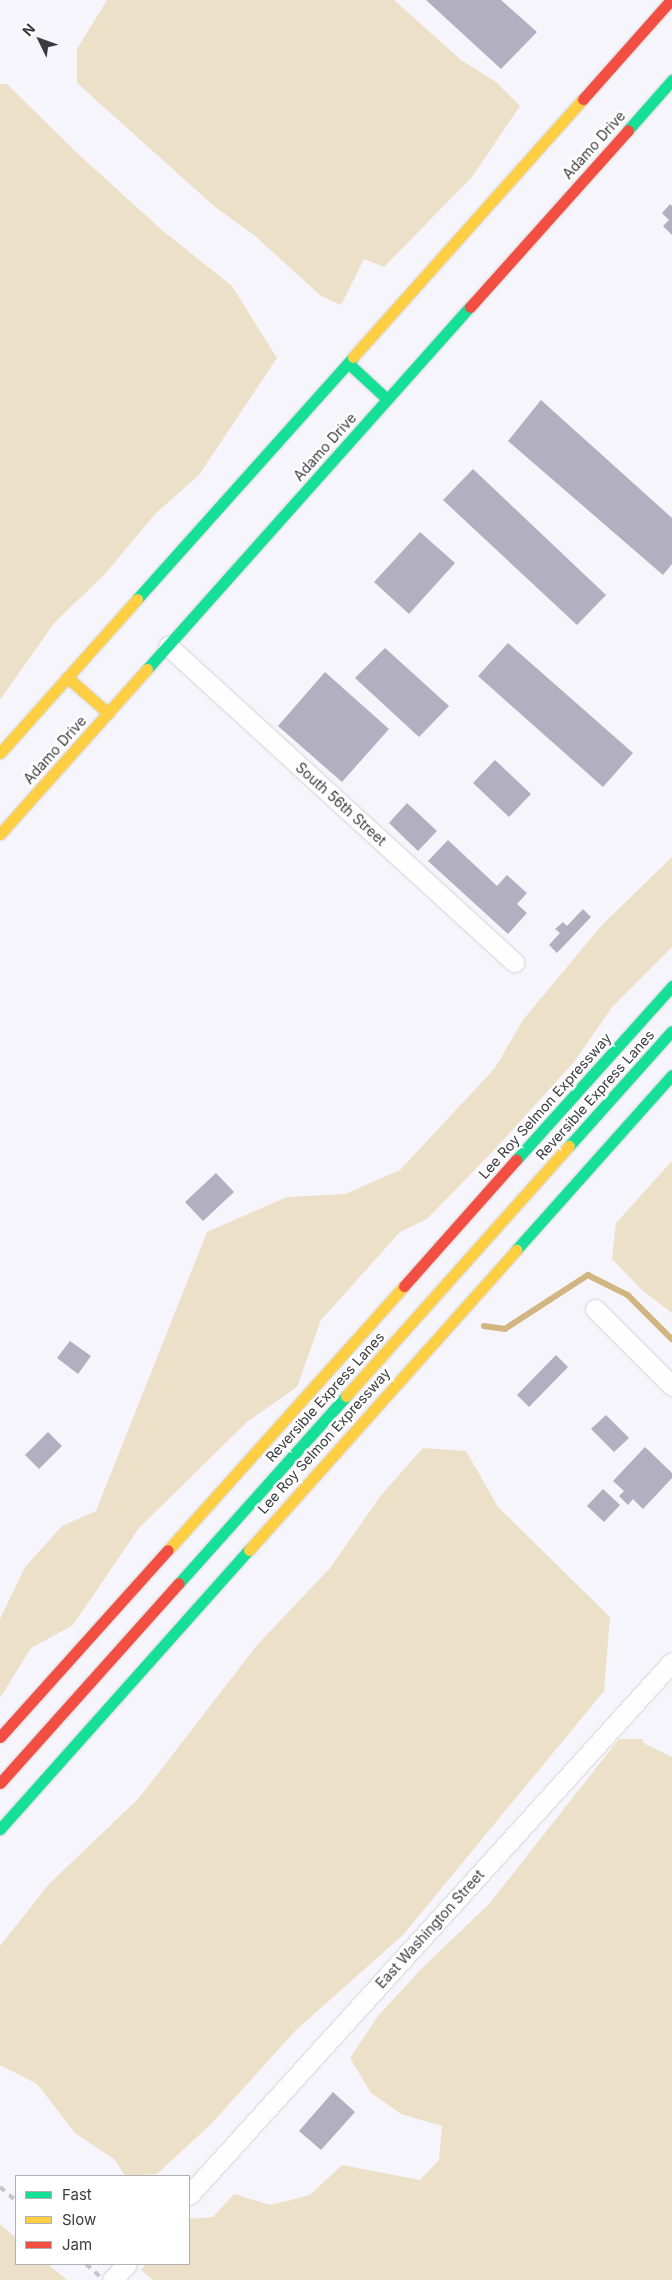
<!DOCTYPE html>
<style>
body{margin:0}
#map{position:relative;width:672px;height:2280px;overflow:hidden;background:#f5f5fb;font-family:Inter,sans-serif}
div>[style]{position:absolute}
.green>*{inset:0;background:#ede0c8}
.stream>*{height:5.5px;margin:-2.75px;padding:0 2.75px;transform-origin:2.75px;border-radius:2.75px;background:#d1b682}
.building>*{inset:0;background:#b1afc0}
.roads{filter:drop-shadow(0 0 1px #d2d2d7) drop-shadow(0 0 1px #d2d2d7)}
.street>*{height:19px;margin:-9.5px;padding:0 9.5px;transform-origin:9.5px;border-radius:9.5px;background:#fefefe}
.fast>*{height:11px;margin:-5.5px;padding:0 5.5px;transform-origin:5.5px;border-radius:5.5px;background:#16e098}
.slow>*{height:11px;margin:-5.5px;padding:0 5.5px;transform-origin:5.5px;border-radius:5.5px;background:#ffcf43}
.jam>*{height:11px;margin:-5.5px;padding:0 5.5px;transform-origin:5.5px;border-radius:5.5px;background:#f24e42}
.rail>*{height:4px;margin-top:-2px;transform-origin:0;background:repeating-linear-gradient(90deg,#c6c6c7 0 6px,transparent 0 12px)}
span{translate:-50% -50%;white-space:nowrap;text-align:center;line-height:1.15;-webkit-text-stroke:5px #fff;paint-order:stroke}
.street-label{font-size:14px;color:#3b3b3f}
.legend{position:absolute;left:15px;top:2175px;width:175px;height:90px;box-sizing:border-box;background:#fff;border:1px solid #b1b1b2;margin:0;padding:6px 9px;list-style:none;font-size:15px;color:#3b3b3f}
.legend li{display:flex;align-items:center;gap:10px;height:25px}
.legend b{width:25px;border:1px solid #b1b1b2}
.north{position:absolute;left:15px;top:15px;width:50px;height:50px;-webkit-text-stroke:4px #fff;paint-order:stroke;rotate:312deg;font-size:14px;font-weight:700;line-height:20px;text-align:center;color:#3b3b3f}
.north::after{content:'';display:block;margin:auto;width:18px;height:22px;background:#3b3b3f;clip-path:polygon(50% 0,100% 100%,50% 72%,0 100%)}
</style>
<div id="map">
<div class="green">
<div style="clip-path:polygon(107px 0,394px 0,461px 60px,496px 82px,520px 106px,472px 177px,384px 267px,364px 259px,341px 305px,321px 296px,254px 235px,215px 207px,77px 83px,77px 49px)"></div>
<div style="clip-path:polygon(0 84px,7px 84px,77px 153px,163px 231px,232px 286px,277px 358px,199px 475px,156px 513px,105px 574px,55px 622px,0 700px)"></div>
<div style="clip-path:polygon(672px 857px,672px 947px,613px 1006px,574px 1062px,497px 1147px,427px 1219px,400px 1232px,321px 1320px,297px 1387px,247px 1422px,139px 1528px,73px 1625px,31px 1648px,0 1698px,0 1619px,25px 1567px,62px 1526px,96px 1511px,207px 1232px,287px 1197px,345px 1194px,400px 1170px,495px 1068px,523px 1020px,602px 925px)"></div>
<div style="clip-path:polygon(672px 1161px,672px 1313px,642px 1290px,612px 1259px,616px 1223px)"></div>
<div style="clip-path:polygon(423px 1448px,466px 1451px,498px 1507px,610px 1617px,604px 1691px,403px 1935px,295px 2031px,211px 2124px,157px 2174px,125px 2176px,115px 2160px,75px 2133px,37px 2084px,0 2065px,0 1946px,48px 1885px,139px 1798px,258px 1644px,330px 1568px,382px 1494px)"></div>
<div style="clip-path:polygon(619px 1739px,643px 1739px,643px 1743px,672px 1757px,672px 2280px,153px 2280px,141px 2270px,146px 2264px,189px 2264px,189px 2219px,213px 2217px,234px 2194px,270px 2205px,310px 2195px,342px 2165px,420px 2180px,439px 2160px,442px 2126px,401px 2114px,371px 2093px,350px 2058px,378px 2016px,423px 1967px,489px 1904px)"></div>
<div style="clip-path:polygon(0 2224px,16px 2238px,16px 2264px,48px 2264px,67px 2280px,0 2280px)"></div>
</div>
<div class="stream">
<div style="left:484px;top:1326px;width:21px;rotate:8deg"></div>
<div style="left:505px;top:1329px;width:99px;rotate:-33deg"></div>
<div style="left:588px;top:1275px;width:45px;rotate:26.6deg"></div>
<div style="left:628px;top:1295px;width:62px;rotate:45deg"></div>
</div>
<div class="building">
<div style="clip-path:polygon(426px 0,501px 0,537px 32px,501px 69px)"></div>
<div style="clip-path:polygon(670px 204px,672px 206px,672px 235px,663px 226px,669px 220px,662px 213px)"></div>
<div style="clip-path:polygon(541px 400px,672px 518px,672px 564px,663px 575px,508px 441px)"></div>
<div style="clip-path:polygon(473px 469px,606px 595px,577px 625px,443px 500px)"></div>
<div style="clip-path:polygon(420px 532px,455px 563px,409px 614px,374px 582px)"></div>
<div style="clip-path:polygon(508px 643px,633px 753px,603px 787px,478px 676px)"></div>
<div style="clip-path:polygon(385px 648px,449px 706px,419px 737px,355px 678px)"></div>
<div style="clip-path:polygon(325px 672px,389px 729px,342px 782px,278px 726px)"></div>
<div style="clip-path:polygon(495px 760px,531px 794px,509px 817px,473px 783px)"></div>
<div style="clip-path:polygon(407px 803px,437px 831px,418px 851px,389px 823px)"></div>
<div style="clip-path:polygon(448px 840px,497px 886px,507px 875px,527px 893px,517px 904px,527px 913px,508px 934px,428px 861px)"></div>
<div style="clip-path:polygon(583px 909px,591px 917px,557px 953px,549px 945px,560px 933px,555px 929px,563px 922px,567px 926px)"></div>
<div style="clip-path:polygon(216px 1173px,234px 1192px,203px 1221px,185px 1202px)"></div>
<div style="clip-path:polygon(70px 1341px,91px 1356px,78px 1374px,57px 1358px)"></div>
<div style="clip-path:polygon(556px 1355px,568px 1367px,529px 1407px,517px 1395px)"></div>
<div style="clip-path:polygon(606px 1415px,629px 1438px,614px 1452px,591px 1429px)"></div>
<div style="clip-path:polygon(48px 1432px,62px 1446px,39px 1469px,25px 1455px)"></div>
<div style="clip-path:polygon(645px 1447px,672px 1473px,672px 1478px,643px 1509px,633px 1499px,628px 1505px,619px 1496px,624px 1491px,613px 1481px)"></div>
<div style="clip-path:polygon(603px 1489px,620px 1505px,604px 1522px,587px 1506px)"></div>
<div style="clip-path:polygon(333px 2092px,355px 2112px,321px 2150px,299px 2131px)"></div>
</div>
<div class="roads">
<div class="street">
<div style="left:168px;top:646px;width:469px;rotate:42.4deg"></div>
<div style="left:595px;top:1309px;width:109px;rotate:45deg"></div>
<div style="left:189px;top:2195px;width:719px;rotate:-47.82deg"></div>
<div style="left:112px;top:2280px;width:22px;rotate:-47deg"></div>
</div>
<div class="fast">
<div style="left:628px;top:130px;width:67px;rotate:-48.7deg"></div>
<div style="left:348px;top:363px;width:53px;rotate:42.7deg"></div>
<div style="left:137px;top:599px;width:324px;rotate:-48.2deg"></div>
<div style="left:147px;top:669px;width:485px;rotate:-48.3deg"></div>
<div style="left:569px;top:1146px;width:154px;rotate:-48.2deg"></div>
<div style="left:516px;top:1160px;width:234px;rotate:-48.1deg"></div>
<div style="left:516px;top:1250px;width:234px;rotate:-48.3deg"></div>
<div style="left:179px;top:1583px;width:251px;rotate:-48.2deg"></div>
<div style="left:0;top:1829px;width:374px;rotate:-48.3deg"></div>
</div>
<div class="slow">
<div style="left:353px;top:357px;width:346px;rotate:-48.3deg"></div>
<div style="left:67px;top:677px;width:55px;rotate:41.3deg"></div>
<div style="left:0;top:753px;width:206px;rotate:-48.3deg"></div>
<div style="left:0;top:834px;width:221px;rotate:-48.3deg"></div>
<div style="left:346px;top:1396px;width:335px;rotate:-48.3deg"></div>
<div style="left:168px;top:1550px;width:354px;rotate:-48.2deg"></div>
<div style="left:249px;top:1550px;width:402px;rotate:-48.3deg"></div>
</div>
<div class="jam">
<div style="left:583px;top:99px;width:132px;rotate:-48.4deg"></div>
<div style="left:470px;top:307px;width:237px;rotate:-48.2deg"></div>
<div style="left:404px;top:1286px;width:169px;rotate:-48.4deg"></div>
<div style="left:0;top:1737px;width:251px;rotate:-48.1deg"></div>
<div style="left:0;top:1783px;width:268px;rotate:-48.2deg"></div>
</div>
</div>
<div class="rail">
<div style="left:0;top:2187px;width:21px;rotate:41deg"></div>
<div style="left:86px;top:2264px;width:24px;rotate:42deg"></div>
</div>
<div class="street-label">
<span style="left:594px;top:145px;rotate:-48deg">Adamo Drive</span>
<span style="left:325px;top:447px;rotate:-48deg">Adamo Drive</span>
<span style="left:55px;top:750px;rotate:-48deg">Adamo Drive</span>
<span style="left:341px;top:804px;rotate:42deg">South 56th Street</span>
<span style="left:595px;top:1095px;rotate:-48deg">Reversible Express Lanes</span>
<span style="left:545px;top:1106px;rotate:-48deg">Lee Roy Selmon Expressway</span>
<span style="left:325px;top:1397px;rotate:-48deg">Reversible Express Lanes</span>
<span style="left:324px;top:1441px;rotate:-48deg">Lee Roy Selmon Expressway</span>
<span style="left:430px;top:1929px;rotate:-48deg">East Washington Street</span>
</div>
<ul class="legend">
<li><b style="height:6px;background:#16e098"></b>Fast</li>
<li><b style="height:6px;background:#ffcf43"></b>Slow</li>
<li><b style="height:6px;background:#f24e42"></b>Jam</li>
</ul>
<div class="north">N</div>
</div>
